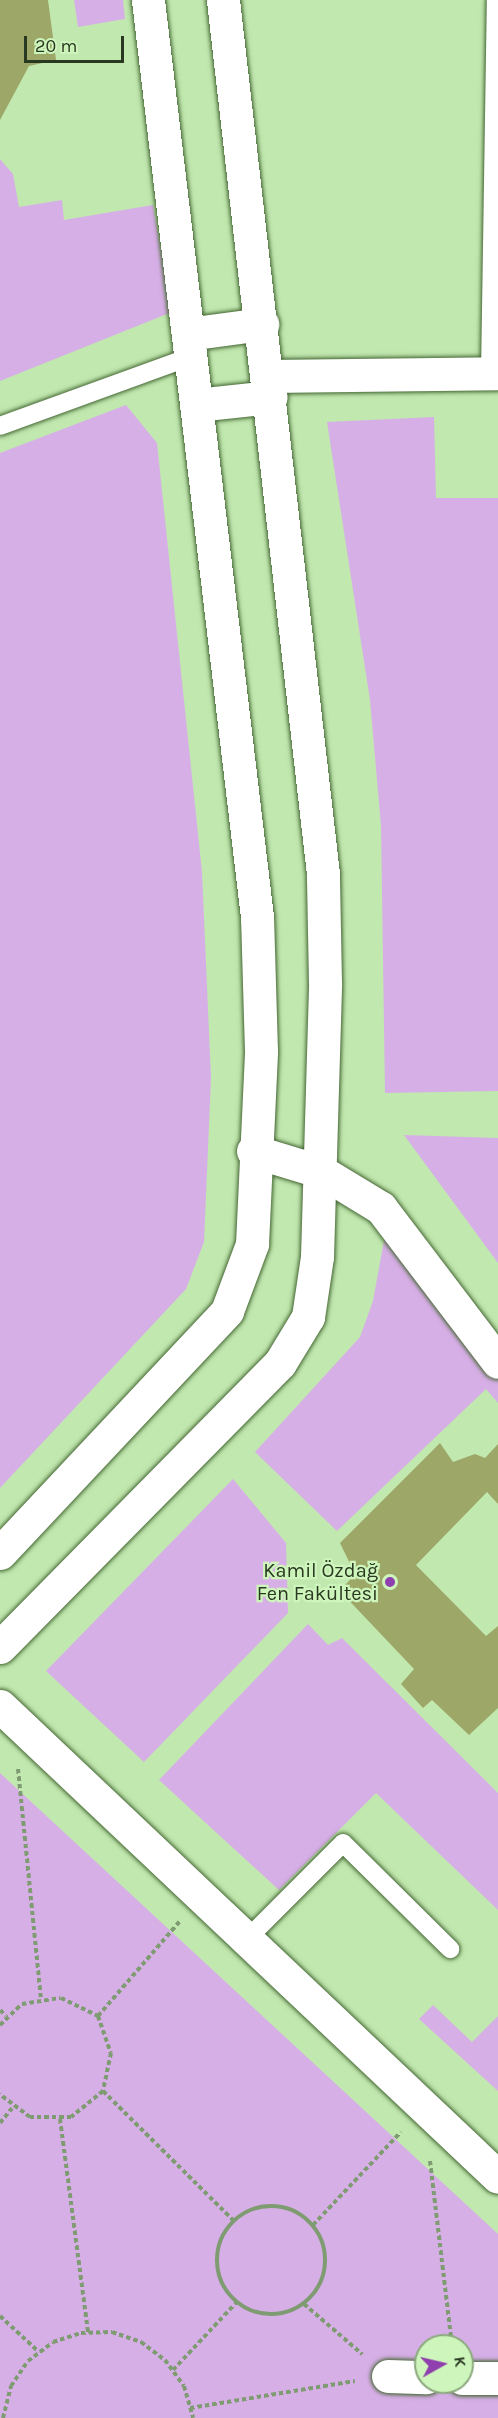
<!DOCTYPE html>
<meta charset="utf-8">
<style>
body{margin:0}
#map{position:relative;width:498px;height:2418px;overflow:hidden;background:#c1e8af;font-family:Karla,sans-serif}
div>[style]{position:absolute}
.green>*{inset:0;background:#d7afe7}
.building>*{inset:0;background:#9da768}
.path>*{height:4px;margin-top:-2px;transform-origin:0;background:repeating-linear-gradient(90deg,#7f9b71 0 4.5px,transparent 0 7.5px)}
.path>.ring{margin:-2px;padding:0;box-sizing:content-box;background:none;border:4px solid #7f9b71;border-radius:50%}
.roads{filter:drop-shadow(0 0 2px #456734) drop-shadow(0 0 2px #456734)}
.lane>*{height:18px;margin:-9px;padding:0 9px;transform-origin:9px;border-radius:9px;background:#fff}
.street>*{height:33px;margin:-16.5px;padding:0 16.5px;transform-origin:16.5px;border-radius:16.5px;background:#fff}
.secondary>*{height:33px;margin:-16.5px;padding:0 16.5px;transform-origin:16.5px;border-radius:16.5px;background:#fff}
.dots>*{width:16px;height:16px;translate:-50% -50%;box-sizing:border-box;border:3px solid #cef5bc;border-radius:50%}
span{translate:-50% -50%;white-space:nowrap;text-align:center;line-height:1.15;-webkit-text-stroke:4.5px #cef5bc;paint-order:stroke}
.poi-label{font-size:20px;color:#293821}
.right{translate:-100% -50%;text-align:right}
.north{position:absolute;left:414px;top:2334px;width:60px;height:60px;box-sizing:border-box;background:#cef5bc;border:2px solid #8ca97e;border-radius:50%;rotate:82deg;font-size:16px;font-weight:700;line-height:24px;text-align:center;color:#293821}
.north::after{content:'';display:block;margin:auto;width:21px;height:27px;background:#903fae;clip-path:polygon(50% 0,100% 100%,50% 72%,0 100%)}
.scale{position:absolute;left:24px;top:36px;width:100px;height:27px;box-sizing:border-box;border:3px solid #293821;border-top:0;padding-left:8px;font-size:18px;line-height:21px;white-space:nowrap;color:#293821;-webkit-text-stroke:4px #cef5bc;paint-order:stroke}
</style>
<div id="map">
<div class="green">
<div style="clip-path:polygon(74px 0,123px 0,125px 19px,78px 27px)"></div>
<div style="clip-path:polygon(0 159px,13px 174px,19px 207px,62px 200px,64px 220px,153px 205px,172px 312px,0 381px)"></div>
<div style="clip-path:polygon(126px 405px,157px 443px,202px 872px,211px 1078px,204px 1242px,186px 1289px,0 1488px,0 453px)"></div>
<div style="clip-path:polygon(434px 417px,436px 498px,498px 498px,498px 1091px,385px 1093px,381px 826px,370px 700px,327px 422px)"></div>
<div style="clip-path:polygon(404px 1135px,498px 1138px,498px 1263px)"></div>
<div style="clip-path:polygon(387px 1224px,498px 1366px,498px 1403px,486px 1389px,337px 1531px,255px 1452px,360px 1337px,373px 1301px)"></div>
<div style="clip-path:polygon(233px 1479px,286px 1543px,288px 1613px,144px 1762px,46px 1671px)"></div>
<div style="clip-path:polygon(308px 1624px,328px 1645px,342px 1638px,498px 1793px,498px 1910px,376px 1793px,279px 1890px,159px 1780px)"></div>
<div style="clip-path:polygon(evenodd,0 1773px,498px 2234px,498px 2418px,0 2418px,0 1773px,426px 2346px,462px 2346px,462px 2382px,426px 2382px,426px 2346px)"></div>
<div style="clip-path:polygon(433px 2005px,472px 2042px,498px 2016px,498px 2091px,419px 2019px)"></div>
</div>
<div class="building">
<div style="clip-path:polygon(0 0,48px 0,56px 60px,29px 66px,0 120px)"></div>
<div style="clip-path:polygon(440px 1443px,453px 1462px,475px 1454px,485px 1458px,498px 1444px,498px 1504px,487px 1492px,416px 1565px,486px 1636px,498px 1626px,498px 1708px,469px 1735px,432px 1700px,423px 1708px,401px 1684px,414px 1669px,340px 1591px,355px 1574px,340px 1543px)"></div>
</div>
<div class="path">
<div style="left:18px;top:1769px;width:230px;rotate:84.3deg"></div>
<div style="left:0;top:2010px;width:8px;rotate:45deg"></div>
<div style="left:98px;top:2016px;width:127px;rotate:-49.2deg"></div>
<div style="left:0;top:2025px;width:30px;rotate:-44deg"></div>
<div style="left:22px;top:2004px;width:39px;rotate:-9deg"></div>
<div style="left:61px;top:1998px;width:41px;rotate:25.9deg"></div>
<div style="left:98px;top:2016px;width:39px;rotate:71deg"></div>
<div style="left:111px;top:2053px;width:39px;rotate:102deg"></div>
<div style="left:103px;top:2091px;width:41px;rotate:140.9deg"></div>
<div style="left:71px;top:2117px;width:41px;rotate:180deg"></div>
<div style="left:30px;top:2117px;width:38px;rotate:-143deg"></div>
<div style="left:103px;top:2091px;width:183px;rotate:44.8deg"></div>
<div style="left:60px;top:2119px;width:216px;rotate:82.5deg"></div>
<div style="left:0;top:2123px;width:19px;rotate:-51deg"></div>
<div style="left:430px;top:2161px;width:186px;rotate:83.2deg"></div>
<div class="ring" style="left:217px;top:2206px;width:104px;height:104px"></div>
<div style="left:313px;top:2225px;width:128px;rotate:-46.6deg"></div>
<div style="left:304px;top:2304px;width:77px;rotate:40.8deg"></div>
<div style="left:0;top:2316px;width:53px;rotate:42.7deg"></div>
<div style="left:173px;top:2370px;width:92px;rotate:-46.8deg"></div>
<div style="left:190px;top:2408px;width:167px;rotate:-9.3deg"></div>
<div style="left:3px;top:2418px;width:33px;rotate:-76deg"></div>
<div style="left:11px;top:2386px;width:30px;rotate:-56deg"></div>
<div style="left:28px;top:2361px;width:31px;rotate:-37deg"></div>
<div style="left:53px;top:2342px;width:29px;rotate:-18deg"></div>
<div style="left:81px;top:2333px;width:31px;rotate:-2deg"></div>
<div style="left:112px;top:2332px;width:31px;rotate:19deg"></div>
<div style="left:141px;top:2342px;width:30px;rotate:37deg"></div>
<div style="left:165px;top:2360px;width:32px;rotate:54deg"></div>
<div style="left:184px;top:2386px;width:33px;rotate:74deg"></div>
</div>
<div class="roads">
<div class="lane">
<div style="left:490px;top:373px;width:373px;rotate:-89.1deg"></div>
<div style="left:0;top:426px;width:202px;rotate:-20deg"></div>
<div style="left:246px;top:1940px;width:137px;rotate:-45deg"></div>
<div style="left:343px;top:1843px;width:151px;rotate:44.7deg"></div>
</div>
<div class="street">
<div style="left:188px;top:334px;width:75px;rotate:-7.7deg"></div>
<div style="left:268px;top:376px;width:230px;rotate:-0.7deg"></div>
<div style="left:196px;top:405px;width:75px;rotate:-6.1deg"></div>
<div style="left:253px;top:1151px;width:72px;rotate:16.9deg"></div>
<div style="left:322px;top:1172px;width:69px;rotate:31.4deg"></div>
<div style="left:381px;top:1208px;width:193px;rotate:52.8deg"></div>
<div style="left:0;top:1706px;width:685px;rotate:43.4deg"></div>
<div style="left:388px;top:2376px;width:38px;rotate:2deg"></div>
<div style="left:462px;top:2378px;width:36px"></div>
</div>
<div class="secondary">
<div style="left:0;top:1553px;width:332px;rotate:-46.8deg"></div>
<div style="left:227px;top:1311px;width:72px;rotate:-69.5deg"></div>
<div style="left:252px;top:1244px;width:193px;rotate:-87.3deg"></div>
<div style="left:261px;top:1051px;width:134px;rotate:-91.7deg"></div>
<div style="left:257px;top:917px;width:923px;rotate:-96.78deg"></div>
<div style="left:0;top:1647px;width:399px;rotate:-45.4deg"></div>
<div style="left:280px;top:1363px;width:54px;rotate:-58.7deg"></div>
<div style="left:308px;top:1317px;width:61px;rotate:-81.5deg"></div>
<div style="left:317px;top:1257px;width:274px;rotate:-88.3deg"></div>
<div style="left:325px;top:983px;width:109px;rotate:-91.1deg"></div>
<div style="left:323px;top:874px;width:880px;rotate:-96.53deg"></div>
</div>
</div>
<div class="dots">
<div style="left:390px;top:1582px;background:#903fae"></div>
</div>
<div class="poi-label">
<span class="right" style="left:378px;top:1582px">Kamil Özdağ<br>Fen Fakültesi</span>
</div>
<div class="north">K</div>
<div class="scale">20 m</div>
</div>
